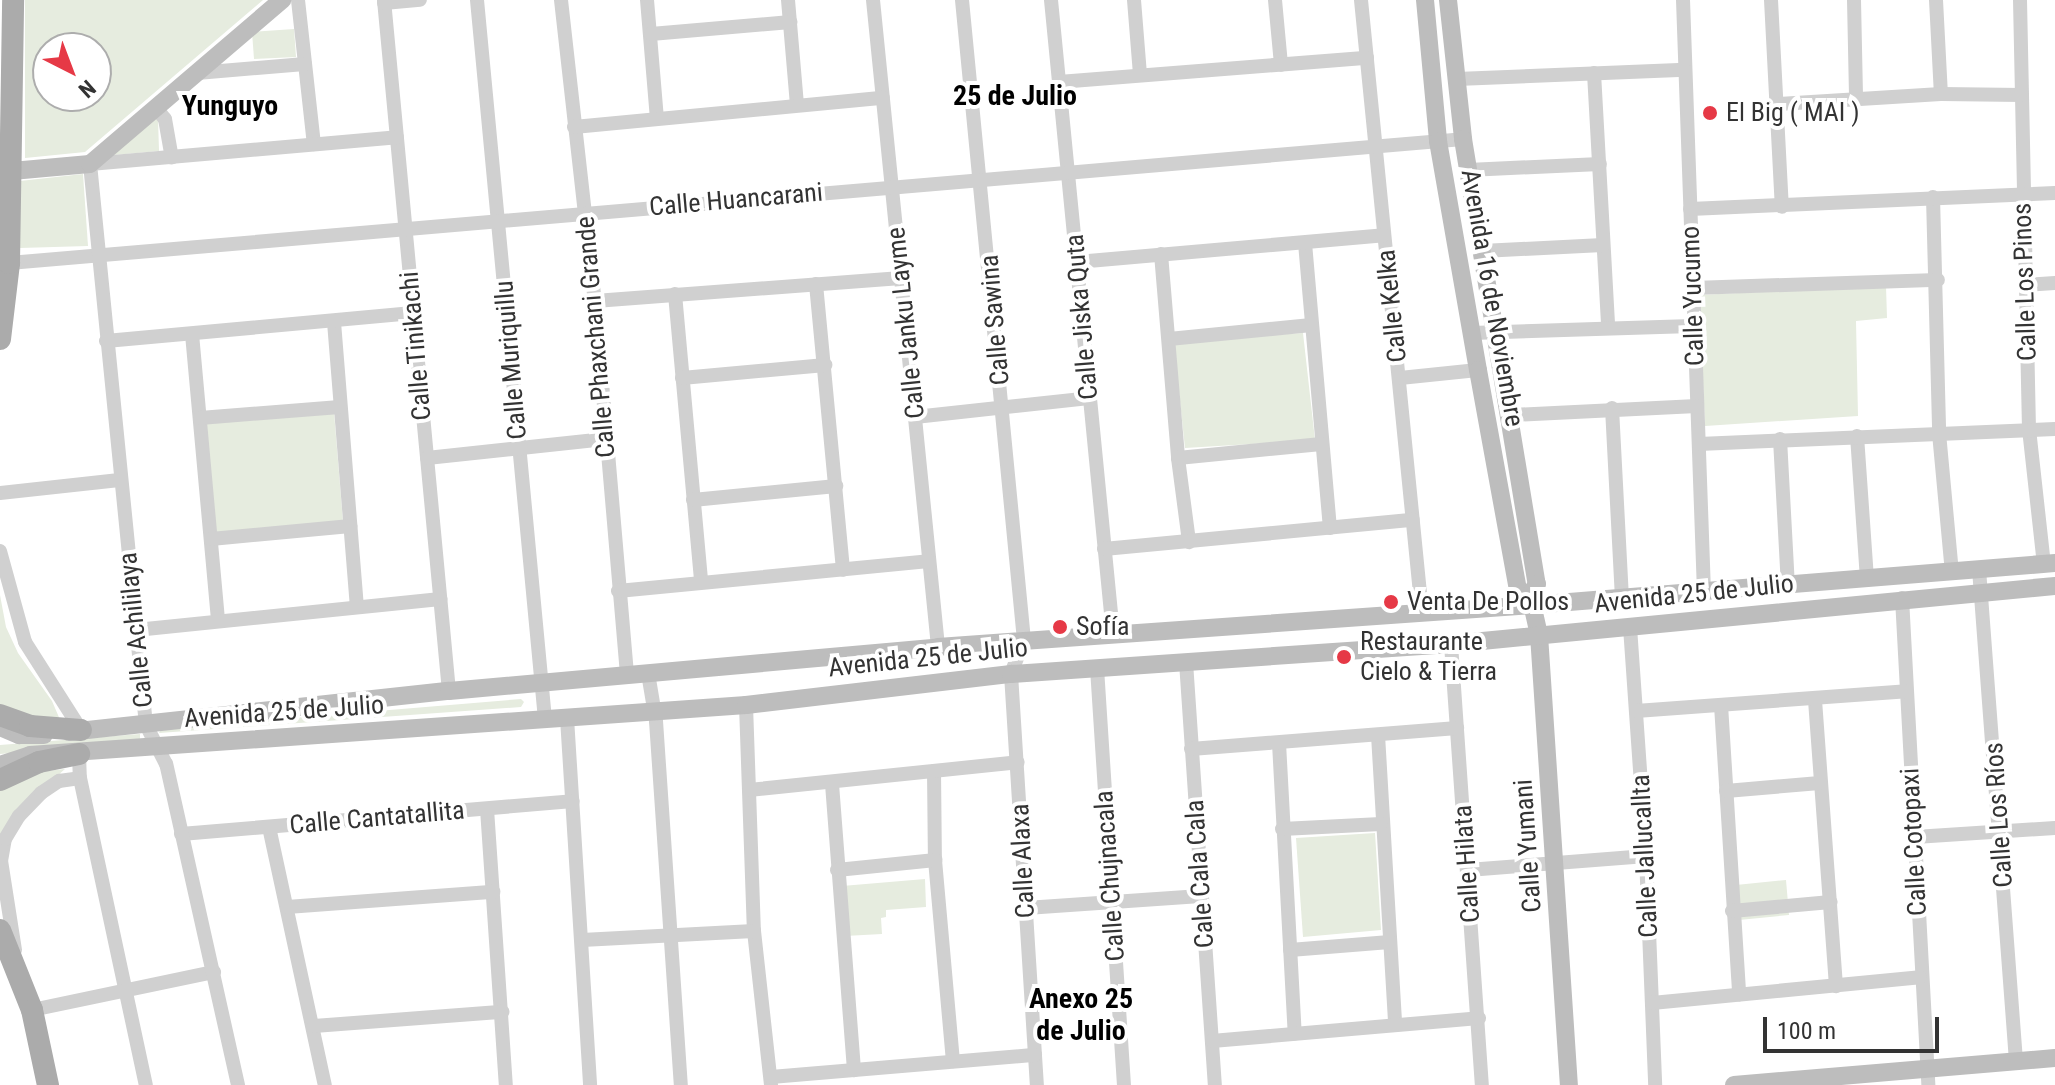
<!DOCTYPE html>
<meta charset="utf-8">
<style>
body{margin:0}
#map{position:relative;width:2055px;height:1085px;overflow:hidden;background:#fff;font-family:"Roboto Condensed",sans-serif}
div>[style]{position:absolute}
.green>*{inset:0;background:#e6ecdf}
.street>*{height:14px;margin:-7px;padding:0 7px;transform-origin:7px;border-radius:7px;background:#d0d0d0}
.secondary>*{height:18px;margin:-9px;padding:0 9px;transform-origin:9px;border-radius:9px;background:#bdbdbd}
.primary>*{height:22px;margin:-11px;padding:0 11px;transform-origin:11px;border-radius:11px;background:#ababab}
.dots>*{width:22px;height:22px;translate:-50% -50%;box-sizing:border-box;border:4px solid #fff;border-radius:50%}
span{translate:-50% -50%;white-space:nowrap;text-align:center;line-height:1.15;-webkit-text-stroke:8px #fff;paint-order:stroke}
.poi-label{font-size:26px;color:#333}
.left{translate:0 -50%;text-align:left}
.street-label{font-size:26px;color:#333}
.neighbourhood-label{font-size:28px;color:#000;font-weight:700}
.north{position:absolute;left:32px;top:32px;width:80px;height:80px;box-sizing:border-box;background:#fff;border:2px solid #adadad;border-radius:50%;rotate:138deg;font-size:22px;font-weight:700;line-height:32px;text-align:center;color:#333}
.north::after{content:'';display:block;margin:auto;width:28px;height:36px;background:#e63946;clip-path:polygon(50% 0,100% 100%,50% 72%,0 100%)}
.scale{position:absolute;left:1763px;top:1017px;width:176px;height:36px;box-sizing:border-box;border:4px solid #333;border-top:0;padding-left:10px;font-size:24px;line-height:28px;white-space:nowrap;color:#333;-webkit-text-stroke:6px #fff;paint-order:stroke}
</style>
<div id="map">
<div class="green">
<div style="clip-path:polygon(evenodd,25px 0,263px 0,85px 152px,25px 158px,25px 0,48px 48px,96px 48px,96px 96px,48px 96px,48px 48px)"></div>
<div style="clip-path:polygon(294px 29px,296px 57px,254px 59px,252px 32px)"></div>
<div style="clip-path:polygon(152px 118px,158px 119px,159px 151px,114px 155px)"></div>
<div style="clip-path:polygon(83px 174px,88px 246px,20px 248px,20px 181px)"></div>
<div style="clip-path:polygon(1886px 286px,1887px 318px,1856px 321px,1858px 416px,1705px 426px,1699px 295px)"></div>
<div style="clip-path:polygon(1303px 333px,1315px 440px,1185px 448px,1174px 345px,1178px 341px)"></div>
<div style="clip-path:polygon(334px 412px,343px 522px,214px 534px,205px 424px)"></div>
<div style="clip-path:polygon(0 595px,6px 627px,18px 653px,52px 701px,61px 722px,0 711px)"></div>
<div style="clip-path:polygon(521px 699px,524px 702px,521px 707px,159px 733px,161px 729px)"></div>
<div style="clip-path:polygon(140px 734px,140px 743px,0 754px,0 745px)"></div>
<div style="clip-path:polygon(65px 769px,16px 811px,0 837px,0 790px,37px 772px)"></div>
<div style="clip-path:polygon(1375px 833px,1381px 930px,1303px 937px,1296px 838px)"></div>
<div style="clip-path:polygon(925px 879px,926px 907px,886px 910px,886px 917px,881px 918px,882px 934px,845px 936px,842px 886px)"></div>
<div style="clip-path:polygon(1786px 880px,1789px 915px,1739px 920px,1736px 885px)"></div>
</div>
<div class="street">
<div style="left:298px;top:0;width:145px;rotate:83.7deg"></div>
<div style="left:384px;top:0;width:694px;rotate:84.63deg"></div>
<div style="left:477px;top:0;width:723px;rotate:84.6deg"></div>
<div style="left:561px;top:0;width:303px;rotate:83.6deg"></div>
<div style="left:595px;top:301px;width:375px;rotate:85.1deg"></div>
<div style="left:647px;top:0;width:118px;rotate:85.2deg"></div>
<div style="left:788px;top:0;width:104px;rotate:85.1deg"></div>
<div style="left:873px;top:0;width:650px;rotate:84.26deg"></div>
<div style="left:962px;top:0;width:643px;rotate:84.47deg"></div>
<div style="left:1024px;top:640px;width:36px;rotate:111deg"></div>
<div style="left:1011px;top:674px;width:412px;rotate:86.4deg"></div>
<div style="left:1051px;top:0;width:636px;rotate:84.41deg"></div>
<div style="left:1134px;top:0;width:75px;rotate:85.4deg"></div>
<div style="left:1275px;top:0;width:65px;rotate:84.7deg"></div>
<div style="left:1361px;top:0;width:616px;rotate:84.32deg"></div>
<div style="left:1683px;top:0;width:592px;rotate:87.97deg"></div>
<div style="left:1771px;top:0;width:207px;rotate:87deg"></div>
<div style="left:1854px;top:0;width:99px;rotate:88.8deg"></div>
<div style="left:1936px;top:0;width:94px;rotate:87deg"></div>
<div style="left:2020px;top:0;width:429px;rotate:88.8deg"></div>
<div style="left:2029px;top:429px;width:136px;rotate:83.7deg"></div>
<div style="left:384px;top:3px;width:36px;rotate:-5deg"></div>
<div style="left:651px;top:34px;width:140px;rotate:-4.9deg"></div>
<div style="left:197px;top:73px;width:108px;rotate:-4.8deg"></div>
<div style="left:1594px;top:73px;width:253px;rotate:86.8deg"></div>
<div style="left:1457px;top:79px;width:228px;rotate:-2.3deg"></div>
<div style="left:1059px;top:82px;width:309px;rotate:-4.5deg"></div>
<div style="left:1779px;top:104px;width:162px;rotate:-3.5deg"></div>
<div style="left:1941px;top:94px;width:81px;rotate:0.7deg"></div>
<div style="left:156px;top:108px;width:14px;rotate:51deg"></div>
<div style="left:165px;top:119px;width:39px;rotate:80deg"></div>
<div style="left:574px;top:127px;width:310px;rotate:-5.4deg"></div>
<div style="left:1468px;top:170px;width:132px;rotate:-2.6deg"></div>
<div style="left:1933px;top:197px;width:236px;rotate:88.5deg"></div>
<div style="left:1939px;top:433px;width:140px;rotate:84.7deg"></div>
<div style="left:1690px;top:209px;width:365px;rotate:-2.5deg"></div>
<div style="left:1305px;top:243px;width:286px;rotate:85deg"></div>
<div style="left:1482px;top:251px;width:121px;rotate:-2.8deg"></div>
<div style="left:1161px;top:254px;width:205px;rotate:85.2deg"></div>
<div style="left:1178px;top:458px;width:85px;rotate:82.5deg"></div>
<div style="left:1077px;top:262px;width:308px;rotate:-5deg"></div>
<div style="left:9px;top:263px;width:1459px;rotate:-4.87deg"></div>
<div style="left:816px;top:284px;width:287px;rotate:84.6deg"></div>
<div style="left:2025px;top:285px;width:30px;rotate:-4deg"></div>
<div style="left:1693px;top:288px;width:245px;rotate:-1.9deg"></div>
<div style="left:675px;top:294px;width:289px;rotate:84.8deg"></div>
<div style="left:595px;top:301px;width:307px;rotate:-4.3deg"></div>
<div style="left:334px;top:322px;width:286px;rotate:85.4deg"></div>
<div style="left:1472px;top:333px;width:220px;rotate:-1.8deg"></div>
<div style="left:192px;top:334px;width:288px;rotate:84.8deg"></div>
<div style="left:1169px;top:339px;width:143px;rotate:-5.6deg"></div>
<div style="left:106px;top:341px;width:308px;rotate:-5.2deg"></div>
<div style="left:682px;top:378px;width:144px;rotate:-5.2deg"></div>
<div style="left:1400px;top:378px;width:78px;rotate:-5.9deg"></div>
<div style="left:1612px;top:408px;width:190px;rotate:87deg"></div>
<div style="left:1512px;top:415px;width:185px;rotate:-2.8deg"></div>
<div style="left:915px;top:417px;width:175px;rotate:-6.2deg"></div>
<div style="left:200px;top:418px;width:140px;rotate:-4.5deg"></div>
<div style="left:1857px;top:436px;width:143px;rotate:86deg"></div>
<div style="left:1780px;top:439px;width:146px;rotate:86.9deg"></div>
<div style="left:1699px;top:444px;width:356px;rotate:-2.4deg"></div>
<div style="left:427px;top:458px;width:179px;rotate:-6.1deg"></div>
<div style="left:1178px;top:458px;width:144px;rotate:-5.6deg"></div>
<div style="left:0;top:493px;width:120px;rotate:-6.2deg"></div>
<div style="left:693px;top:500px;width:144px;rotate:-5.6deg"></div>
<div style="left:211px;top:539px;width:140px;rotate:-5.3deg"></div>
<div style="left:1104px;top:549px;width:310px;rotate:-5.4deg"></div>
<div style="left:0;top:551px;width:94px;rotate:74.6deg"></div>
<div style="left:25px;top:642px;width:104px;rotate:57.5deg"></div>
<div style="left:1979px;top:569px;width:493px;rotate:85.7deg"></div>
<div style="left:618px;top:591px;width:312px;rotate:-5.5deg"></div>
<div style="left:1902px;top:598px;width:488px;rotate:86.9deg"></div>
<div style="left:1630px;top:627px;width:230px;rotate:86deg"></div>
<div style="left:1646px;top:856px;width:229px;rotate:87.7deg"></div>
<div style="left:136px;top:630px;width:306px;rotate:-5.8deg"></div>
<div style="left:1451px;top:644px;width:442px;rotate:86deg"></div>
<div style="left:1186px;top:662px;width:424px;rotate:86.1deg"></div>
<div style="left:1097px;top:668px;width:418px;rotate:86.3deg"></div>
<div style="left:648px;top:673px;width:49px;rotate:80.5deg"></div>
<div style="left:656px;top:721px;width:365px;rotate:86.1deg"></div>
<div style="left:1815px;top:700px;width:287px;rotate:85.8deg"></div>
<div style="left:746px;top:705px;width:226px;rotate:88deg"></div>
<div style="left:754px;top:931px;width:155px;rotate:83.7deg"></div>
<div style="left:1721px;top:705px;width:290px;rotate:86.4deg"></div>
<div style="left:1636px;top:711px;width:271px;rotate:-4.2deg"></div>
<div style="left:567px;top:718px;width:368px;rotate:86.4deg"></div>
<div style="left:1378px;top:735px;width:290px;rotate:86.6deg"></div>
<div style="left:1279px;top:743px;width:291px;rotate:86.9deg"></div>
<div style="left:1191px;top:749px;width:267px;rotate:-4.5deg"></div>
<div style="left:79px;top:754px;width:24px;rotate:88deg"></div>
<div style="left:80px;top:778px;width:314px;rotate:77.9deg"></div>
<div style="left:934px;top:771px;width:89px;rotate:89.4deg"></div>
<div style="left:935px;top:860px;width:202px;rotate:84.9deg"></div>
<div style="left:832px;top:784px;width:287px;rotate:85.6deg"></div>
<div style="left:749px;top:790px;width:270px;rotate:-5.9deg"></div>
<div style="left:1726px;top:791px;width:94px;rotate:-4.9deg"></div>
<div style="left:487px;top:809px;width:277px;rotate:86.1deg"></div>
<div style="left:269px;top:827px;width:264px;rotate:77.8deg"></div>
<div style="left:1282px;top:829px;width:99px;rotate:-2.9deg"></div>
<div style="left:181px;top:834px;width:393px;rotate:-4.8deg"></div>
<div style="left:1915px;top:837px;width:140px;rotate:-3.7deg"></div>
<div style="left:837px;top:870px;width:99px;rotate:-5.8deg"></div>
<div style="left:1468px;top:870px;width:179px;rotate:-4.5deg"></div>
<div style="left:287px;top:907px;width:207px;rotate:-4.2deg"></div>
<div style="left:1026px;top:908px;width:175px;rotate:-3.9deg"></div>
<div style="left:1732px;top:911px;width:99px;rotate:-5.2deg"></div>
<div style="left:582px;top:940px;width:172px;rotate:-3deg"></div>
<div style="left:15px;top:950px;width:90px;rotate:-98.9deg"></div>
<div style="left:1px;top:861px;width:22px;rotate:-80deg"></div>
<div style="left:5px;top:839px;width:27px;rotate:-59deg"></div>
<div style="left:19px;top:816px;width:32px;rotate:-46deg"></div>
<div style="left:41px;top:793px;width:22px;rotate:-34deg"></div>
<div style="left:59px;top:781px;width:21px;rotate:-8deg"></div>
<div style="left:1290px;top:950px;width:100px;rotate:-4.6deg"></div>
<div style="left:1652px;top:1003px;width:269px;rotate:-5.5deg"></div>
<div style="left:32px;top:1010px;width:186px;rotate:-11.8deg"></div>
<div style="left:314px;top:1026px;width:189px;rotate:-4.3deg"></div>
<div style="left:1212px;top:1041px;width:268px;rotate:-4.9deg"></div>
<div style="left:771px;top:1077px;width:265px;rotate:-4.8deg"></div>
<div style="left:238px;top:1085px;width:329px;rotate:-102.6deg"></div>
<div style="left:166px;top:764px;width:44px;rotate:-117.1deg"></div>
<div style="left:146px;top:725px;width:564px;rotate:-95.7deg"></div>
<div style="left:90px;top:164px;width:308px;rotate:-5deg"></div>
</div>
<div class="secondary">
<div style="left:1425px;top:0;width:142px;rotate:84.7deg"></div>
<div style="left:1438px;top:141px;width:232px;rotate:80.1deg"></div>
<div style="left:1478px;top:370px;width:224px;rotate:79.7deg"></div>
<div style="left:1518px;top:590px;width:13px;rotate:23deg"></div>
<div style="left:1448px;top:0;width:140px;rotate:83.8deg"></div>
<div style="left:1463px;top:139px;width:451px;rotate:80.6deg"></div>
<div style="left:1537px;top:584px;width:13px;rotate:122deg"></div>
<div style="left:1530px;top:595px;width:41px;rotate:77.3deg"></div>
<div style="left:1539px;top:635px;width:451px;rotate:86.2deg"></div>
<div style="left:12px;top:171px;width:78px;rotate:-5.1deg"></div>
<div style="left:90px;top:164px;width:253px;rotate:-40.5deg"></div>
<div style="left:0;top:727px;width:21px;rotate:23deg"></div>
<div style="left:19px;top:735px;width:25px"></div>
<div style="left:69px;top:732px;width:382px;rotate:-6.2deg"></div>
<div style="left:449px;top:691px;width:491px;rotate:-5.1deg"></div>
<div style="left:938px;top:647px;width:595px;rotate:-4.04deg"></div>
<div style="left:1532px;top:605px;width:525px;rotate:-4.59deg"></div>
<div style="left:0;top:765px;width:32px;rotate:-18deg"></div>
<div style="left:30px;top:755px;width:718px;rotate:-3.99deg"></div>
<div style="left:746px;top:705px;width:267px;rotate:-6.7deg"></div>
<div style="left:1011px;top:674px;width:441px;rotate:-3.9deg"></div>
<div style="left:1451px;top:644px;width:607px;rotate:-5.49deg"></div>
<div style="left:1734px;top:1085px;width:322px;rotate:-4.8deg"></div>
</div>
<div class="primary">
<div style="left:0;top:339px;width:77px;rotate:-83.2deg"></div>
<div style="left:9px;top:263px;width:263px;rotate:-89.1deg"></div>
<div style="left:0;top:715px;width:32px;rotate:20deg"></div>
<div style="left:30px;top:726px;width:51px;rotate:4.5deg"></div>
<div style="left:0;top:780px;width:43px;rotate:-24.8deg"></div>
<div style="left:39px;top:762px;width:41px;rotate:-11.3deg"></div>
<div style="left:0;top:930px;width:86px;rotate:68.2deg"></div>
<div style="left:32px;top:1010px;width:77px;rotate:78deg"></div>
</div>
<div class="dots">
<div style="left:1710px;top:113px;background:#e63946"></div>
<div style="left:1391px;top:602px;background:#e63946"></div>
<div style="left:1060px;top:627px;background:#e63946"></div>
<div style="left:1344px;top:657px;background:#e63946"></div>
</div>
<div class="poi-label">
<span class="left" style="left:1726px;top:113px">El Big ( MAI )</span>
<span class="left" style="left:1407px;top:602px">Venta De Pollos</span>
<span class="left" style="left:1076px;top:627px">Sofía</span>
<span class="left" style="left:1360px;top:657px">Restaurante<br>Cielo &amp; Tierra</span>
</div>
<div class="street-label">
<span style="left:736px;top:200px;rotate:-5deg">Calle Huancarani</span>
<span style="left:2025px;top:282px;rotate:-92deg">Calle Los Pinos</span>
<span style="left:1693px;top:296px;rotate:-92deg">Calle Yucumo</span>
<span style="left:1492px;top:298px;rotate:80deg">Avenida 16 de Noviembre</span>
<span style="left:1392px;top:306px;rotate:-96deg">Calle Kelka</span>
<span style="left:1082px;top:317px;rotate:-95deg">Calle Jiska Quta</span>
<span style="left:995px;top:320px;rotate:-95deg">Calle Sawina</span>
<span style="left:906px;top:323px;rotate:-96deg">Calle Janku Layme</span>
<span style="left:596px;top:337px;rotate:-95deg">Calle Phaxchani Grande</span>
<span style="left:416px;top:346px;rotate:-95deg">Calle Tinikachi</span>
<span style="left:511px;top:360px;rotate:-95deg">Calle Muriquillu</span>
<span style="left:1694px;top:594px;rotate:-6deg">Avenida 25 de Julio</span>
<span style="left:136px;top:630px;rotate:-96deg">Calle Achililaya</span>
<span style="left:928px;top:658px;rotate:-6deg">Avenida 25 de Julio</span>
<span style="left:284px;top:712px;rotate:-4deg">Avenida 25 de Julio</span>
<span style="left:1999px;top:815px;rotate:-94deg">Calle Los Ríos</span>
<span style="left:377px;top:818px;rotate:-5deg">Calle Cantatallita</span>
<span style="left:1914px;top:842px;rotate:-93deg">Calle Cotopaxi</span>
<span style="left:1528px;top:846px;rotate:-94deg">Calle Yumani</span>
<span style="left:1645px;top:856px;rotate:-93deg">Calle Jallucallta</span>
<span style="left:1023px;top:861px;rotate:-93deg">Calle Alaxa</span>
<span style="left:1467px;top:864px;rotate:-94deg">Calle Hilata</span>
<span style="left:1200px;top:874px;rotate:-94deg">Cale Cala Cala</span>
<span style="left:1110px;top:876px;rotate:-94deg">Calle Chujnacala</span>
</div>
<div class="neighbourhood-label">
<span style="left:1015px;top:96px">25 de Julio</span>
<span style="left:230px;top:106px">Yunguyo</span>
<span style="left:1081px;top:1015px">Anexo 25<br>de Julio</span>
</div>
<div class="north">N</div>
<div class="scale">100 m</div>
</div>
